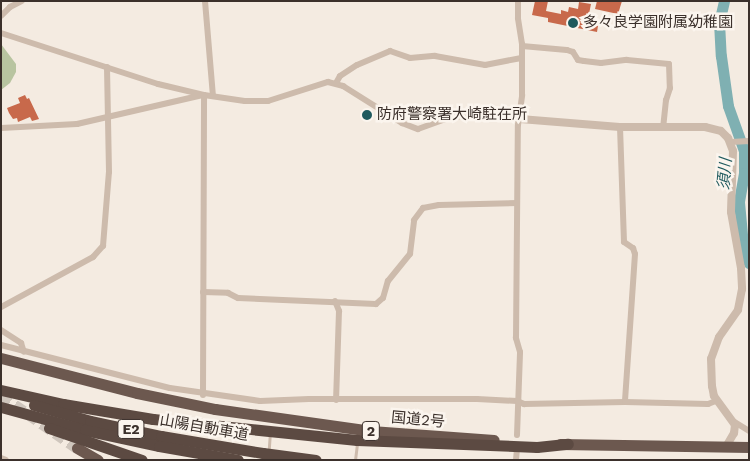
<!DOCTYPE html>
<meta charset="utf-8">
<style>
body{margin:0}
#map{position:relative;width:750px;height:461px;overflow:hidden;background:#f4ebe1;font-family:"Work Sans","Noto Sans JP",sans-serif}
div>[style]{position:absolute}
.green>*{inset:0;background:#b8c4a0}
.river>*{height:11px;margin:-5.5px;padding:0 5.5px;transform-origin:5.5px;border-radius:5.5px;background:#7fb0b2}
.building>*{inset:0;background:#c8694b}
.trunk-tunnel>*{height:11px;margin-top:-5.5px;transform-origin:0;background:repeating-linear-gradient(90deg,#cfc6bd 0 11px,transparent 0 16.5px)}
.service>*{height:3px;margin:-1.5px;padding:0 1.5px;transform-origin:1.5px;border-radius:1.5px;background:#cdbbac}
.minor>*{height:6px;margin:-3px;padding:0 3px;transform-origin:3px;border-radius:3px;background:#cdbbac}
.tertiary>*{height:8px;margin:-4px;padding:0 4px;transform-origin:4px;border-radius:4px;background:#cdbbac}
.trunk>*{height:11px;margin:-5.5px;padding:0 5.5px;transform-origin:5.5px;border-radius:5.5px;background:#6c584f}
.motorway>*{height:11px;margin:-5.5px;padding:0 5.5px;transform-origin:5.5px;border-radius:5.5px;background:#5c4a42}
.motorway-bridge>*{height:11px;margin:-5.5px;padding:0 5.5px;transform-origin:5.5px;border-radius:5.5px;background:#5c4a42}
.dots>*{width:14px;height:14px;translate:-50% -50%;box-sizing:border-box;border:2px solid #fbf5ee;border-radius:50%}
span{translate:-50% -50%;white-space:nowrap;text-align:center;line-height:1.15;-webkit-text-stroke:5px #fbf5ee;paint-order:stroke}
.shield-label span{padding:1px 4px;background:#fbf5ee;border:1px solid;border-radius:4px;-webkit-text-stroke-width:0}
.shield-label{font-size:14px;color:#3b302b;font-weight:700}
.poi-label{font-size:15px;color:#3b302b}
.left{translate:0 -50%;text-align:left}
.street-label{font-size:15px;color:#3b302b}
.water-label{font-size:16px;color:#1f5a5e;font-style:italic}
.frame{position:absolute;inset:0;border:2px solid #3b302b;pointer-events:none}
</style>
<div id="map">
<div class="green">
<div style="clip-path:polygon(1px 44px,16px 64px,16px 72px,10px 83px,1px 90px)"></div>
</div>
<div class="river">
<div style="left:724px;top:1px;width:22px;rotate:103deg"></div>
<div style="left:719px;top:22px;width:34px;rotate:87deg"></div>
<div style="left:721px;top:56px;width:50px;rotate:82deg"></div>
<div style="left:728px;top:106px;width:48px;rotate:70.4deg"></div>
<div style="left:744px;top:151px;width:22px;rotate:90deg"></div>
<div style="left:744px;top:173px;width:29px;rotate:100deg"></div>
<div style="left:739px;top:202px;width:43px;rotate:84.7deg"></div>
<div style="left:743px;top:245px;width:19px;rotate:72deg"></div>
</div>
<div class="building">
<div style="clip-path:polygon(535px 1px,548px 1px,546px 11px,561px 14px,561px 10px,568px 12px,569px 7px,578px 9px,579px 2px,591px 4px,587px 24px,598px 26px,597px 32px,548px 22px,548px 18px,532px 15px)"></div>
<div style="clip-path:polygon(597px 1px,622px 1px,618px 14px,595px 9px)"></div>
<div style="clip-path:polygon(25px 95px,27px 99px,29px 98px,39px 119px,32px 121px,30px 117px,18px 122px,17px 118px,13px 119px,9px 113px,7px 108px,20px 103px,18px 98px)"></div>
</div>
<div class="trunk-tunnel">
<div style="left:1px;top:395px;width:93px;rotate:34.9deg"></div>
</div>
<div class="service">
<div style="left:268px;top:460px;width:27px;rotate:-86deg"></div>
<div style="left:355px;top:460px;width:17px;rotate:-83deg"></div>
</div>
<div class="minor">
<div style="left:205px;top:1px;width:95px;rotate:85.2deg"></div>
<div style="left:1px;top:16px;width:13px;rotate:-45deg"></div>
<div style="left:10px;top:7px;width:13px;rotate:-27deg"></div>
<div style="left:1px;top:33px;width:165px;rotate:18deg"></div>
<div style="left:158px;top:84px;width:47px;rotate:13.4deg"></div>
<div style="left:204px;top:95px;width:41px;rotate:8.3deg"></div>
<div style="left:245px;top:101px;width:23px"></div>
<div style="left:268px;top:101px;width:63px;rotate:-17.6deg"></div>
<div style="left:328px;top:82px;width:16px;rotate:15deg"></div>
<div style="left:343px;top:86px;width:70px;rotate:32.1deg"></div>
<div style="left:402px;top:123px;width:17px;rotate:21deg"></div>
<div style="left:418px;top:129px;width:33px;rotate:-20deg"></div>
<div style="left:449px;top:118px;width:19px;rotate:-9deg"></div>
<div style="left:468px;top:115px;width:52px;rotate:4.4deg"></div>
<div style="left:522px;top:46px;width:45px;rotate:5.1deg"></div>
<div style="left:567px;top:50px;width:6px;rotate:18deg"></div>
<div style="left:573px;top:52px;width:9px;rotate:58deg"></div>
<div style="left:578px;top:60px;width:6px;rotate:9deg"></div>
<div style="left:584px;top:61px;width:17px;rotate:7deg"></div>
<div style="left:601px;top:63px;width:26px;rotate:-7deg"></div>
<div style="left:627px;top:60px;width:42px;rotate:5.4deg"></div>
<div style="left:669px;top:64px;width:24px;rotate:88deg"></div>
<div style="left:670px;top:88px;width:13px;rotate:108deg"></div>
<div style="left:666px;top:100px;width:28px;rotate:96deg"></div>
<div style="left:336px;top:83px;width:8px;rotate:-60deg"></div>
<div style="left:340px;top:76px;width:20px;rotate:-33deg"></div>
<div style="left:357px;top:65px;width:36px;rotate:-23deg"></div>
<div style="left:390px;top:51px;width:21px;rotate:19deg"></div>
<div style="left:410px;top:58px;width:25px;rotate:-5deg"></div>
<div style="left:435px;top:56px;width:51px;rotate:10.2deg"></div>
<div style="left:485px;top:65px;width:37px;rotate:-11deg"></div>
<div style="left:620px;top:127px;width:115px;rotate:88deg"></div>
<div style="left:624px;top:242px;width:11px;rotate:34deg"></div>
<div style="left:633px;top:248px;width:6px;rotate:72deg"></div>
<div style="left:635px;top:254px;width:148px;rotate:93.9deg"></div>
<div style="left:1px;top:128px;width:76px;rotate:-3deg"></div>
<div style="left:77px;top:124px;width:129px;rotate:-13deg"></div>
<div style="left:731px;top:142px;width:18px;rotate:-3deg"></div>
<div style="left:203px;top:292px;width:25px;rotate:2deg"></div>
<div style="left:228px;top:293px;width:11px;rotate:27deg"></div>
<div style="left:238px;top:298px;width:138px;rotate:2.5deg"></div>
<div style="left:376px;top:304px;width:9px;rotate:-41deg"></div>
<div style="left:383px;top:298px;width:18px;rotate:-74deg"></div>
<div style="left:388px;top:281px;width:35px;rotate:-51deg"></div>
<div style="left:410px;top:254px;width:34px;rotate:-83deg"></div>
<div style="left:414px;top:220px;width:15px;rotate:-53deg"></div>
<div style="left:423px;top:208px;width:16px;rotate:-11deg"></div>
<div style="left:439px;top:205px;width:78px;rotate:-1.5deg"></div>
<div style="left:335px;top:301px;width:11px;rotate:68deg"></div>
<div style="left:339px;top:311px;width:89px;rotate:91.9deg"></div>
<div style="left:1px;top:307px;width:105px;rotate:-28.5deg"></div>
<div style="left:93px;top:257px;width:15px;rotate:-48deg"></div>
<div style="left:103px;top:246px;width:74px;rotate:-85.4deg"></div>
<div style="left:109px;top:172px;width:105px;rotate:-91.1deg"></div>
<div style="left:1px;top:330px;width:24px;rotate:33deg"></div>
<div style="left:21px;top:343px;width:9px;rotate:72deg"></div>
<div style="left:1px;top:345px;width:174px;rotate:14.3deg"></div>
<div style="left:170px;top:388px;width:91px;rotate:8.2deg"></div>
<div style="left:260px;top:401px;width:49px;rotate:-2.3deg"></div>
<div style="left:309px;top:399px;width:168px"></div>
<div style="left:477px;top:399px;width:40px;rotate:2.9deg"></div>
<div style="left:517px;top:401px;width:8px;rotate:23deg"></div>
<div style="left:524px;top:404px;width:101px;rotate:-1.1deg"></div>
<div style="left:625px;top:402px;width:83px;rotate:1.4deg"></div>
<div style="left:708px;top:404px;width:9px;rotate:-21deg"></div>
<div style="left:203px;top:395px;width:300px;rotate:-89.8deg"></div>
<div style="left:733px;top:421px;width:19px;rotate:32deg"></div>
<div style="left:517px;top:435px;width:83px;rotate:-87.9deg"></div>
<div style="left:520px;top:352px;width:15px;rotate:-106deg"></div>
<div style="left:516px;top:338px;width:213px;rotate:-89.5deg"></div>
<div style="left:518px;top:125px;width:30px;rotate:-82deg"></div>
<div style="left:522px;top:95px;width:51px;rotate:-90deg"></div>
<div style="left:522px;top:44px;width:26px;rotate:-99deg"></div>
<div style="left:518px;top:18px;width:17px;rotate:-90deg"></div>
<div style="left:1px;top:458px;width:5px;rotate:22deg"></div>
<div style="left:516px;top:460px;width:12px;rotate:-85deg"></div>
</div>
<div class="tertiary">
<div style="left:520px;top:119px;width:100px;rotate:4.6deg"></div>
<div style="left:620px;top:127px;width:85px"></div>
<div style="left:705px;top:127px;width:16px;rotate:14deg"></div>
<div style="left:721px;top:131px;width:10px;rotate:45deg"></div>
<div style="left:728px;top:138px;width:14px;rotate:69deg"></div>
<div style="left:733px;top:151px;width:61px;rotate:91.9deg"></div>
<div style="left:731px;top:212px;width:57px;rotate:79.9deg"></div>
<div style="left:741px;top:268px;width:21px;rotate:87deg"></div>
<div style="left:742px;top:289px;width:21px;rotate:101deg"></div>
<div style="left:738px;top:310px;width:33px;rotate:125deg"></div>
<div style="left:719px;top:337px;width:23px;rotate:110deg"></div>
<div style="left:711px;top:359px;width:27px;rotate:88deg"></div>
<div style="left:712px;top:386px;width:10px;rotate:79deg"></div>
<div style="left:714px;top:396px;width:36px;rotate:54deg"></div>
<div style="left:735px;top:425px;width:8px;rotate:97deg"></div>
<div style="left:734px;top:433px;width:16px;rotate:120deg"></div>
</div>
<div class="trunk">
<div style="left:1px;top:358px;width:140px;rotate:14.4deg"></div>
<div style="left:137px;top:393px;width:80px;rotate:11.6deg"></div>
<div style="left:215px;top:409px;width:158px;rotate:8deg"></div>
<div style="left:371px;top:431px;width:123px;rotate:4.2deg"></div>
<div style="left:560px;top:444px;width:189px;rotate:0.9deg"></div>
<div style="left:77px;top:448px;width:24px;rotate:30deg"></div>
</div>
<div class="motorway">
<div style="left:1px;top:390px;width:64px;rotate:12.7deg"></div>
<div style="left:63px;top:404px;width:91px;rotate:9.5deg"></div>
<div style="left:153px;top:419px;width:205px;rotate:5.9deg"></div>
<div style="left:357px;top:440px;width:180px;rotate:2.2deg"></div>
<div style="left:537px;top:447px;width:31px;rotate:-6deg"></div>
<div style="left:34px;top:405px;width:58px;rotate:15.9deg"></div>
<div style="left:90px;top:421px;width:73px;rotate:11.9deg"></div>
<div style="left:161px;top:436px;width:103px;rotate:9.5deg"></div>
<div style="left:1px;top:407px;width:87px;rotate:15.3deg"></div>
<div style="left:85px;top:430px;width:76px;rotate:12.2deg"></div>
<div style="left:159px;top:446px;width:80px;rotate:10deg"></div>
<div style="left:49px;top:428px;width:98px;rotate:19deg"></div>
</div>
<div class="motorway-bridge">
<div style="left:263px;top:453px;width:53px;rotate:7.5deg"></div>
</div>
<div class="dots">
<div style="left:573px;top:23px;background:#1f5a5e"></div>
<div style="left:367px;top:115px;background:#1f5a5e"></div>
</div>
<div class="shield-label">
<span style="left:131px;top:429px">E2</span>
<span style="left:371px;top:431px">2</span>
</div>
<div class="poi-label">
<span class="left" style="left:583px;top:23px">多々良学園附属幼稚園</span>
<span class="left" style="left:377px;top:115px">防府警察署大崎駐在所</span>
</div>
<div class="street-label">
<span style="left:418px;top:420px;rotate:5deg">国道2号</span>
<span style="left:204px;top:428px;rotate:10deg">山陽自動車道</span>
</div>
<div class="water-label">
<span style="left:725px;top:174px;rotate:-85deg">須川</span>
</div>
<div class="frame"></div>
</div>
